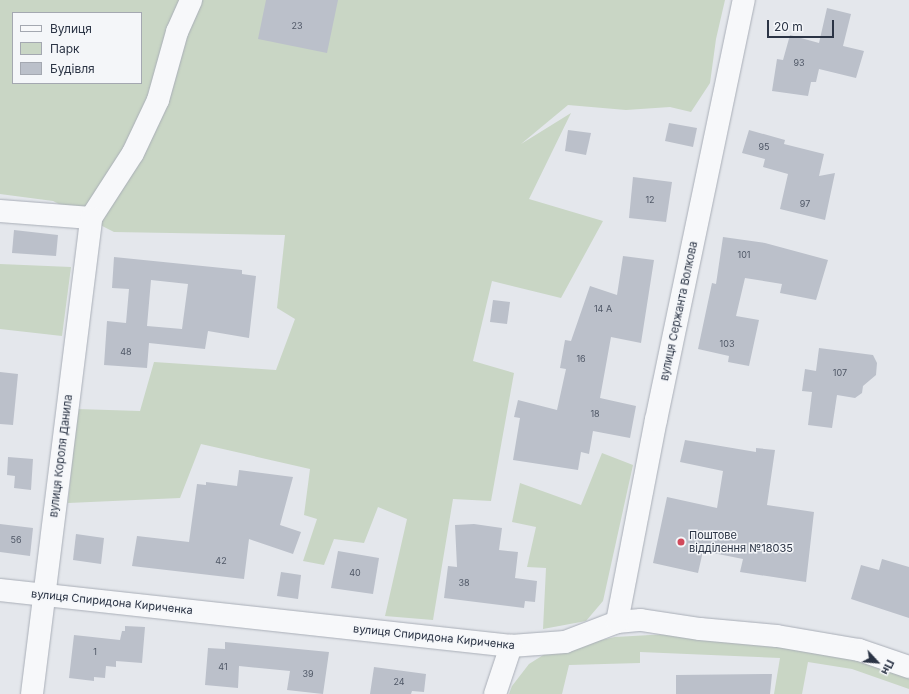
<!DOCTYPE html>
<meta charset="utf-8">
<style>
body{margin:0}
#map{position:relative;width:909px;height:694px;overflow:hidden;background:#e4e7ec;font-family:Inter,sans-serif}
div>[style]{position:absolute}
.green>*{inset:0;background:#c9d6c5}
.building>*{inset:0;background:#bbc0ca}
.roads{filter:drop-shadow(0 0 1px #a9aeb7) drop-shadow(0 0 1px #a9aeb7)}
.street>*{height:22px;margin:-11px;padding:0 11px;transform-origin:11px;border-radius:11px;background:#f7f8fa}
.dots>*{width:11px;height:11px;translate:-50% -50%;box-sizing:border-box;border:2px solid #f4f6f9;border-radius:50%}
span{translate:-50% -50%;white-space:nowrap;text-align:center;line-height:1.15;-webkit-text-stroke:3px #f4f6f9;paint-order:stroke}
.number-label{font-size:9px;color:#4f5766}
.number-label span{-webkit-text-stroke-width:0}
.street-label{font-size:11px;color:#2b3445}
.poi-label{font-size:11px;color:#2b3445}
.left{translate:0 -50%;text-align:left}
.legend{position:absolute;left:12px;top:12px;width:130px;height:72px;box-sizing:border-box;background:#f4f6f9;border:1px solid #a4a8b1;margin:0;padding:5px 7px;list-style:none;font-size:12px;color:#2b3445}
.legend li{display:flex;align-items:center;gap:8px;height:20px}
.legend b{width:20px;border:1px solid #a4a8b1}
.north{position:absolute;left:857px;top:642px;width:40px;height:40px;-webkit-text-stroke:3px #f4f6f9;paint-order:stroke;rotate:116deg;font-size:11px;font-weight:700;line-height:16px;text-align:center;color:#2b3445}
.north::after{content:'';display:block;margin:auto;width:14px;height:18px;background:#2b3445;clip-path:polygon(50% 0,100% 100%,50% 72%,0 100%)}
.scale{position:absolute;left:767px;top:20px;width:67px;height:18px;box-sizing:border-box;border:2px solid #2b3445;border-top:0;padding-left:5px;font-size:12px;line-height:14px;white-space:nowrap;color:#2b3445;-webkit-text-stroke:3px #f4f6f9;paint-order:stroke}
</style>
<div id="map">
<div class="green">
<div style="clip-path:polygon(evenodd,0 0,725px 0,716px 39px,710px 83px,691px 112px,670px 107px,626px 110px,568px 105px,521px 144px,571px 113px,529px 199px,603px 221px,561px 298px,492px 281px,473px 361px,514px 373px,491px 501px,453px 499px,433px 620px,385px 616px,407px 519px,378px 507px,364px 543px,334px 539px,324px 565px,303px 561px,317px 519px,304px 515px,310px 469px,201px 444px,180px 498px,68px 503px,77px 409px,140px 411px,154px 362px,276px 370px,295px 319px,277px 308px,285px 235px,114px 232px,53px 201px,0 194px,0 0,13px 13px,141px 13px,141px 83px,13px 83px,13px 13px)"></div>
<div style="clip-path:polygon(0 264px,71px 267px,62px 336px,0 329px)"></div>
<div style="clip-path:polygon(602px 453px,633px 465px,603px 601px,586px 621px,543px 629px,546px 568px,527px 567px,536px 527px,512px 522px,520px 483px,581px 505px)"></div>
<div style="clip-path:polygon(668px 634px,835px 652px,909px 678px,909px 689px,852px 669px,808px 662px,802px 694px,774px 694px,780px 658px,640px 652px,640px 663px,569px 665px,562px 694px,509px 694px,512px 686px,529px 664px,548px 652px,615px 637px)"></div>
</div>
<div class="building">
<div style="clip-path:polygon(266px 0,338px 0,327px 53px,258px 39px)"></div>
<div style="clip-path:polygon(827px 8px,851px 14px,843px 46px,864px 51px,856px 78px,819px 69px,816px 82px,811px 82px,808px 96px,772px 91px,777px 59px,783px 60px,790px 35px,819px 43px)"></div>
<div style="clip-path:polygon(669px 123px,697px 128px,693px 147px,665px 141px)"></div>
<div style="clip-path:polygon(568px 130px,591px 133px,586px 155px,565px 151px)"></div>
<div style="clip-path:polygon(749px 130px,785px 140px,784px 144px,824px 154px,819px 176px,835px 173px,825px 220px,780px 209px,788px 174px,763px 167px,765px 159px,742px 153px)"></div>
<div style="clip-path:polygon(633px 177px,672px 182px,666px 222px,629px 218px)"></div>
<div style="clip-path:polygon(14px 230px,58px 235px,56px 256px,12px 253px)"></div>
<div style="clip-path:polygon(723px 237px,765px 243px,828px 260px,816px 300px,780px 293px,782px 284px,745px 278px,736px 316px,759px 320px,749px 366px,728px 362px,729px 356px,698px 349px,712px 283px,716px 284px)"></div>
<div style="clip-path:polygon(623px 256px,654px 260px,641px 343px,611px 337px,600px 398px,636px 406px,630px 438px,593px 431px,589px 454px,581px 452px,578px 470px,513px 460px,520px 418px,514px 417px,518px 400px,557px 410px,566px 369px,560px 368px,565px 340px,571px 341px,590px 286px,617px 295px)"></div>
<div style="clip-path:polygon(evenodd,114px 257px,242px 270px,242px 274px,256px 276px,249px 338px,208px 331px,205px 349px,149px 343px,147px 368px,104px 365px,107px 321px,126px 323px,129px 289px,112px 288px,114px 257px,151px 280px,188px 284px,182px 329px,147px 326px,151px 280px)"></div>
<div style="clip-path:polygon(493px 300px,510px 302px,507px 324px,490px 322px)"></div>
<div style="clip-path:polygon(819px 348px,873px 355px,877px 363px,876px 375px,863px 386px,862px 393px,855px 398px,837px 395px,832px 428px,808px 425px,812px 392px,802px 391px,805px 369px,816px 371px)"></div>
<div style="clip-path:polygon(0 372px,18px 374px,13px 425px,0 424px)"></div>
<div style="clip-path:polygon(685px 440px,756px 452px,756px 448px,775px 450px,767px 505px,814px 512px,806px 582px,740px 572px,743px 559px,703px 551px,698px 573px,653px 563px,667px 497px,717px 508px,723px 471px,680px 462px)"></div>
<div style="clip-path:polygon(8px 457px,33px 459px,31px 490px,14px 488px,15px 476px,7px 475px)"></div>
<div style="clip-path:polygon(239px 470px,293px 477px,280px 525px,301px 532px,293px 554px,249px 539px,244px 579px,132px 566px,137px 536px,189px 542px,197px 484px,206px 485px,206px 482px,237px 486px)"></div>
<div style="clip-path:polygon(0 524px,33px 528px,30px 556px,0 552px)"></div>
<div style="clip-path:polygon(474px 524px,502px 528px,499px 550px,518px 552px,515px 578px,537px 581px,535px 602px,525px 601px,524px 608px,444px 598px,448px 566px,457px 567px,455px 525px)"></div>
<div style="clip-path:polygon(76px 534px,104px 538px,101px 564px,73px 560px)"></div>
<div style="clip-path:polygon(338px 551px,379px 558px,373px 594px,331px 588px)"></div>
<div style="clip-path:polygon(882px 559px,909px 567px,909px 618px,851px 599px,861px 565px,879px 570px)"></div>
<div style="clip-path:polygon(281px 572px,301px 575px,298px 599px,277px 596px)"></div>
<div style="clip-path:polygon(125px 626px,145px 627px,142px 663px,116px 661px,116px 667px,106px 666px,105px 678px,94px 677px,94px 681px,69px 678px,74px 635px,120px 640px,122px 631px,125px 631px)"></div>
<div style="clip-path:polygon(225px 642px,329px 652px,323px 694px,287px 690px,290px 671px,239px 666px,238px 688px,205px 685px,208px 648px,225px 649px)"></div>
<div style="clip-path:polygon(374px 667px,426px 674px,424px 692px,412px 691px,411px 694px,370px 694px)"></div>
<div style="clip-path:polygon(772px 674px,770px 694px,676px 694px,676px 675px)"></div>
</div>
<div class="roads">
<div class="street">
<div style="left:0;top:211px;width:91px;rotate:4.4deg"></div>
<div style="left:91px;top:218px;width:77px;rotate:-57.1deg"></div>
<div style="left:133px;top:153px;width:59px;rotate:-64.7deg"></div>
<div style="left:158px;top:100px;width:71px;rotate:-74.4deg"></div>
<div style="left:177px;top:32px;width:35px;rotate:-66deg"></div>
<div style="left:0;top:590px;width:514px;rotate:6.25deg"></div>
<div style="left:511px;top:646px;width:54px;rotate:-4.2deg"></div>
<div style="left:565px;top:642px;width:56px;rotate:-21deg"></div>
<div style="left:617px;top:622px;width:24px;rotate:-5deg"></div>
<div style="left:641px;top:620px;width:60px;rotate:8.7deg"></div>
<div style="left:700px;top:629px;width:77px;rotate:5.2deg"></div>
<div style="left:777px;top:636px;width:83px;rotate:9.7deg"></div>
<div style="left:859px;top:650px;width:53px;rotate:18.8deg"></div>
<div style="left:617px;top:622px;width:206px;rotate:-79.1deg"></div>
<div style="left:656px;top:420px;width:429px;rotate:-78.2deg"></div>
<div style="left:32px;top:694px;width:480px;rotate:-82.9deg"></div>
<div style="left:495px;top:694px;width:51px;rotate:-71.6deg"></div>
</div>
</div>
<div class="dots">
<div style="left:681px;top:542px;background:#d1495b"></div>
</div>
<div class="number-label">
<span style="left:297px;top:26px">23</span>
<span style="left:799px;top:63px">93</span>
<span style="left:764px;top:147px">95</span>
<span style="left:650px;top:200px">12</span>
<span style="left:805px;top:204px">97</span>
<span style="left:744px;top:255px">101</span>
<span style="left:603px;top:309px">14 А</span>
<span style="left:727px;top:344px">103</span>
<span style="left:126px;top:352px">48</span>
<span style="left:581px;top:359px">16</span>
<span style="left:840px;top:373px">107</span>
<span style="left:595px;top:414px">18</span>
<span style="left:16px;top:540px">56</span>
<span style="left:221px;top:561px">42</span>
<span style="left:355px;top:573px">40</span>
<span style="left:464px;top:583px">38</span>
<span style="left:95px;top:652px">1</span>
<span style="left:223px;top:667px">41</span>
<span style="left:308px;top:674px">39</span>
<span style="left:399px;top:682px">24</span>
</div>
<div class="street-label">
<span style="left:679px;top:311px;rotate:-78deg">вулиця Сержанта Волкова</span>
<span style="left:61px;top:456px;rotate:-83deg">вулиця Короля Данила</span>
<span style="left:112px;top:602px;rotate:6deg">вулиця Спиридона Кириченка</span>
<span style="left:434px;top:637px;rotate:6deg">вулиця Спиридона Кириченка</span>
</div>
<div class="poi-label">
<span class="left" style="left:689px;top:542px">Поштове<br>відділення №18035</span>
</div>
<ul class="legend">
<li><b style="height:5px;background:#f7f8fa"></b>Вулиця</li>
<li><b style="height:11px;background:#c9d6c5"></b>Парк</li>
<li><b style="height:11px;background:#bbc0ca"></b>Будівля</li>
</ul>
<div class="north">Пн</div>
<div class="scale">20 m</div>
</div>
